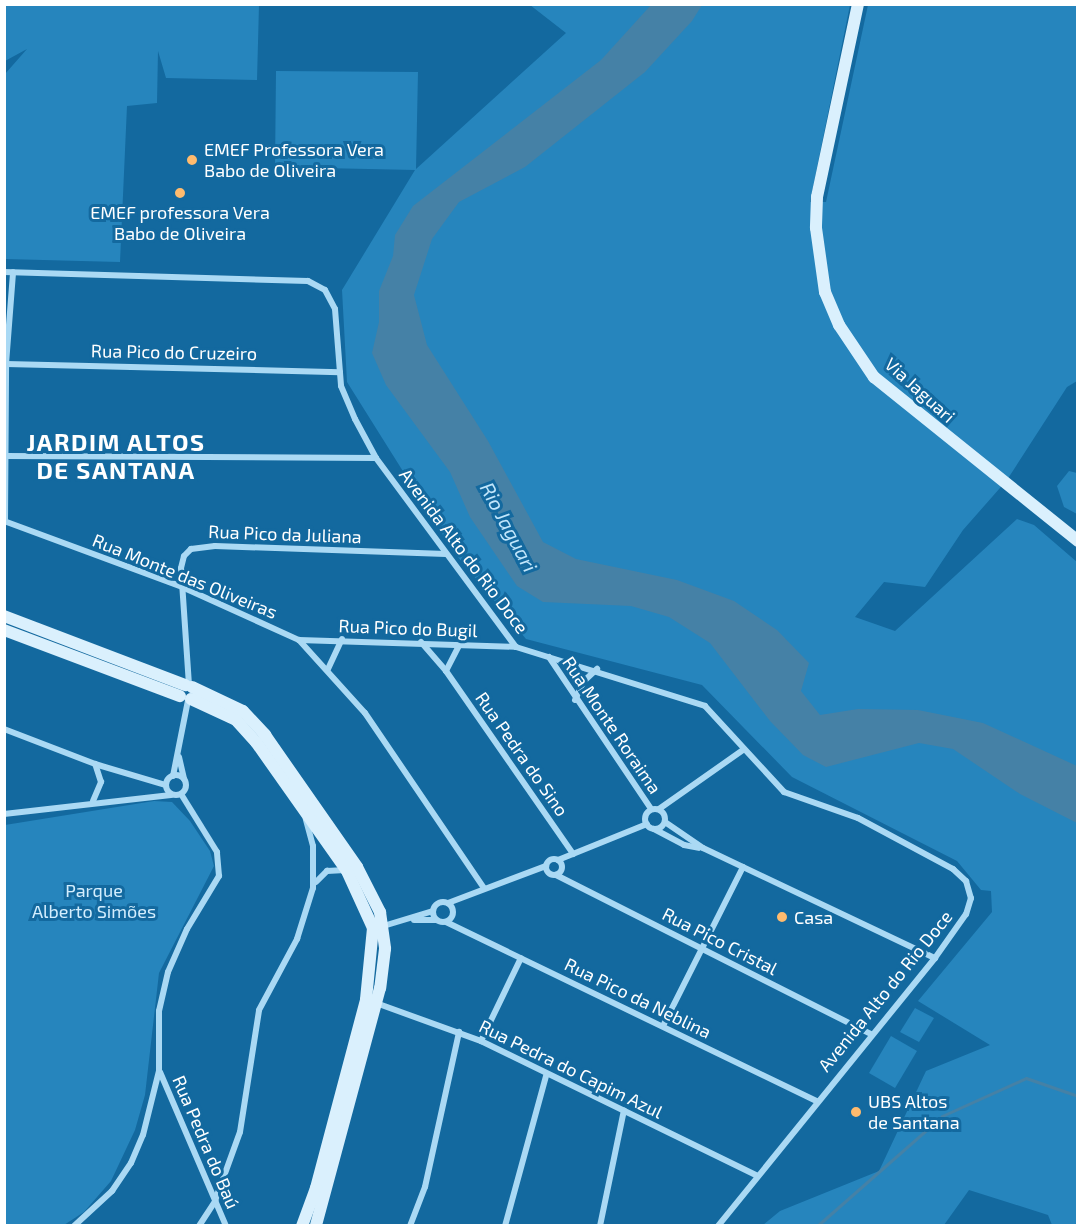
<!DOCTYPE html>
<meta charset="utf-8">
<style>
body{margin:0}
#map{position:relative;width:1082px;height:1230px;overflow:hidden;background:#13699f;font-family:"Exo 2",sans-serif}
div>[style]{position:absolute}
.green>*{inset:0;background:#2685bd}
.water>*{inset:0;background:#4581a6}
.stream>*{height:3px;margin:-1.5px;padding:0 1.5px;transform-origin:1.5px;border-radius:1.5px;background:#4581a6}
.street>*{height:6px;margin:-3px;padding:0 3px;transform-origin:3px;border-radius:3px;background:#aad9f4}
.street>.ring{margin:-3px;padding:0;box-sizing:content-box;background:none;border:6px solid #aad9f4;border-radius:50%}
.secondary>*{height:12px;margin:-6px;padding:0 6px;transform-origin:6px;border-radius:6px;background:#daf0fd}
.dots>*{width:16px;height:16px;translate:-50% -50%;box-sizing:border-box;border:3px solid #13699f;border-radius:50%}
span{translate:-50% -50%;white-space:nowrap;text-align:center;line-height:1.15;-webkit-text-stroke:6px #13699f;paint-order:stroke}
.poi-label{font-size:18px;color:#fff}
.left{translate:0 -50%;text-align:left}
.street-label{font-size:18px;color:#fff}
.park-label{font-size:18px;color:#d3eefe}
.water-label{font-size:20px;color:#c2e6fb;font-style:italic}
.district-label{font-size:24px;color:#fff;font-weight:700;letter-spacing:1.5px}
.frame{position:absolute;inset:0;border:6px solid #fff;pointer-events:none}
</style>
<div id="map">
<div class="green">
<div style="clip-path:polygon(5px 5px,259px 5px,257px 80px,166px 78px,158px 51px,157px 103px,127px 106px,120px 262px,5px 259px,5px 74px,27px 49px,5px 61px)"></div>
<div style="clip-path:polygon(530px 5px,850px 5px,810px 202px,826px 202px,868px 5px,1077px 5px,1077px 381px,1067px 387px,1007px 480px,963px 530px,925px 587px,884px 582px,855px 617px,895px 631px,1017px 519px,1034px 525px,1077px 562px,1077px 1225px,1052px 1225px,1048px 1215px,969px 1190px,944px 1225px,763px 1225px,780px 1211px,879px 1171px,926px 1071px,990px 1045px,918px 1001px,992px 912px,991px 891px,981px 890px,957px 861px,792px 777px,702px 685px,526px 639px,453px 551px,347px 382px,342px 290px,415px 170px,275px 167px,276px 71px,418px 72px,416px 169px,566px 33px)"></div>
<div style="clip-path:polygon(1069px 471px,1077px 473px,1077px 514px,1064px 507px,1057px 486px)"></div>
<div style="clip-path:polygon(154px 801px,172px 802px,190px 821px,210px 851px,214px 866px,159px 973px,145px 1095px,135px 1130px,111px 1181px,84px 1212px,64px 1225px,5px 1225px,5px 825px)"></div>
<div style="clip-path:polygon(915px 1008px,934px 1018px,919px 1042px,900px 1032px)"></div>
<div style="clip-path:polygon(891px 1036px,917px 1051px,895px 1088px,869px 1073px)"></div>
</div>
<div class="water">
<div style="clip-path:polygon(651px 5px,702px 5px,692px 21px,645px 72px,525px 167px,459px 202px,432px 239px,414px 295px,427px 345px,488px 441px,543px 542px,576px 559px,677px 580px,734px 601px,777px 630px,809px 663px,801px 691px,820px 715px,858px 709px,918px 710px,983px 723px,1077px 766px,1077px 823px,1020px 794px,953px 749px,919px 743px,826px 767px,803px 755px,770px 721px,710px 643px,669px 617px,631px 606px,543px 602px,517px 586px,470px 517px,450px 472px,386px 385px,372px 353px,379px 322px,379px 291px,393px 256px,395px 235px,413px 206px,601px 60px)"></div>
</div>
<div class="stream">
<div style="left:817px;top:1226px;width:167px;rotate:-41.3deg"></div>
<div style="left:942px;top:1116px;width:92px;rotate:-24.3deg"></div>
<div style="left:1026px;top:1078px;width:55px;rotate:19.1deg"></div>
</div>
<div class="street">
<div style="left:4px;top:272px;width:304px;rotate:1.7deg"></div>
<div style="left:308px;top:281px;width:19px;rotate:28deg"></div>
<div style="left:325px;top:290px;width:21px;rotate:62deg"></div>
<div style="left:335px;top:309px;width:77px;rotate:85.5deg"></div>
<div style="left:341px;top:386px;width:36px;rotate:67deg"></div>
<div style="left:355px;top:419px;width:44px;rotate:61.7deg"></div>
<div style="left:376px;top:458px;width:235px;rotate:53.5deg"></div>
<div style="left:516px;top:647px;width:198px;rotate:17.3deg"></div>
<div style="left:705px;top:706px;width:117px;rotate:47.4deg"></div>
<div style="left:784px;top:792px;width:78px;rotate:19.4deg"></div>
<div style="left:858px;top:818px;width:108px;rotate:28.2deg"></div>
<div style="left:953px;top:869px;width:18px;rotate:43deg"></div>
<div style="left:966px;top:881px;width:18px;rotate:74deg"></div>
<div style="left:971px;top:898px;width:17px;rotate:107deg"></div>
<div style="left:966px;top:914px;width:54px;rotate:125.2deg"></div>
<div style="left:935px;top:958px;width:345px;rotate:129deg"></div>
<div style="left:6px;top:364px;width:334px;rotate:1.4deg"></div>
<div style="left:5px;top:456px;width:371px;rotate:0.3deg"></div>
<div style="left:4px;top:521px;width:190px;rotate:20.3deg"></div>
<div style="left:182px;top:587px;width:128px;rotate:24.4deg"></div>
<div style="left:299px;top:640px;width:98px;rotate:47.9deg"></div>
<div style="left:365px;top:713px;width:212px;rotate:55.8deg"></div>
<div style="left:5px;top:521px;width:157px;rotate:-89.6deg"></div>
<div style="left:6px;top:364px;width:92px;rotate:-85.6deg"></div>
<div style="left:299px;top:640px;width:217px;rotate:1.8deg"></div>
<div style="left:421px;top:642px;width:38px;rotate:49deg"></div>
<div style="left:446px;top:671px;width:223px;rotate:55.2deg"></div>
<div style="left:549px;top:657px;width:183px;rotate:56.1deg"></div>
<div style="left:328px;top:669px;width:33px;rotate:-65deg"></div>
<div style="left:446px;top:671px;width:30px;rotate:-63deg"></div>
<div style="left:189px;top:685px;width:117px;rotate:-93.9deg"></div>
<div style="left:181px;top:568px;width:12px;rotate:-76deg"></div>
<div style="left:184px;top:556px;width:10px;rotate:-45deg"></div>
<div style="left:191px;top:549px;width:24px;rotate:-7deg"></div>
<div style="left:215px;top:546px;width:231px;rotate:2deg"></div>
<div style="left:575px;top:700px;width:21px;rotate:-65deg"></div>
<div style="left:584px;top:681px;width:18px;rotate:-43deg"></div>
<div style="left:4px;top:729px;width:97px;rotate:21deg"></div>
<div style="left:95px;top:764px;width:74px;rotate:16.5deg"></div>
<div style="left:179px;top:757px;width:23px;rotate:77deg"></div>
<div class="ring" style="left:166px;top:775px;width:14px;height:14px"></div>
<div style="left:173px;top:776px;width:77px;rotate:-78.8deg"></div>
<div style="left:93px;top:801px;width:21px;rotate:-67deg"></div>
<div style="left:101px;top:782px;width:19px;rotate:-108deg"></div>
<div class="ring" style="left:645px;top:809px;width:14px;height:14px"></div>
<div style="left:659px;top:809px;width:103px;rotate:-35.1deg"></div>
<div style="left:4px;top:814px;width:168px;rotate:-6.5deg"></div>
<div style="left:665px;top:822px;width:46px;rotate:34.4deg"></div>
<div style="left:703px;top:848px;width:257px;rotate:25.4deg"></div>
<div style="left:654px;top:829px;width:34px;rotate:28deg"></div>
<div style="left:684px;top:845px;width:15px;rotate:11deg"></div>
<div class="ring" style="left:546px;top:859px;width:10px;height:10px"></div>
<div style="left:558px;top:860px;width:96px;rotate:-22deg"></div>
<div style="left:556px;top:875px;width:353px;rotate:26.8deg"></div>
<div style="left:316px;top:882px;width:16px;rotate:-45deg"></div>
<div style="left:327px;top:871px;width:18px;rotate:-3deg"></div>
<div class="ring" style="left:433px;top:902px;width:14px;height:14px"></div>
<div style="left:448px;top:903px;width:105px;rotate:-20.7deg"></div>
<div style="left:414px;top:920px;width:22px"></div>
<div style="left:446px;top:922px;width:412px;rotate:25.8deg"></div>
<div style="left:380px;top:927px;width:55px;rotate:-16.8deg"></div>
<div style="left:376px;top:1003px;width:112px;rotate:19.9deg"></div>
<div style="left:481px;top:1041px;width:308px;rotate:26deg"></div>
<div style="left:663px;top:1026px;width:178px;rotate:-63.3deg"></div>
<div style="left:481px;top:1041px;width:92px;rotate:-64.3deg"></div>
<div style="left:160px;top:1072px;width:168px;rotate:66.8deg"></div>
<div style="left:74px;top:1226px;width:52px;rotate:-42.6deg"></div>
<div style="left:112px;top:1191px;width:34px;rotate:-56deg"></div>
<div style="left:131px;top:1163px;width:30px;rotate:-67deg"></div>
<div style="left:143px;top:1135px;width:66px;rotate:-76deg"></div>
<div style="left:159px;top:1071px;width:60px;rotate:-90deg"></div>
<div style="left:159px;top:1011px;width:40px;rotate:-77deg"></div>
<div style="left:168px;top:972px;width:47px;rotate:-66.2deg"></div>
<div style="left:187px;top:929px;width:62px;rotate:-58.9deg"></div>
<div style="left:219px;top:876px;width:24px;rotate:-95deg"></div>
<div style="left:217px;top:852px;width:68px;rotate:-121.8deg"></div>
<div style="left:199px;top:1226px;width:30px;rotate:-57deg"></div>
<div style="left:215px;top:1201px;width:73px;rotate:-70.1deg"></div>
<div style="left:240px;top:1132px;width:123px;rotate:-81.1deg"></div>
<div style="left:259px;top:1010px;width:81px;rotate:-61.8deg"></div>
<div style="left:297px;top:939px;width:53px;rotate:-72.6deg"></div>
<div style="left:313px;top:888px;width:42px;rotate:-90deg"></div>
<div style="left:313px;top:846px;width:28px;rotate:-105deg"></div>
<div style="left:410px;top:1226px;width:42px;rotate:-69deg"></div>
<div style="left:425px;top:1187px;width:159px;rotate:-77.6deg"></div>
<div style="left:505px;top:1226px;width:156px;rotate:-74.7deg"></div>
<div style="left:600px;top:1226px;width:118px;rotate:-78.3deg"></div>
</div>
<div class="secondary">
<div style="left:858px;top:4px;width:197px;rotate:102deg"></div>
<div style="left:817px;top:197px;width:31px;rotate:92deg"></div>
<div style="left:816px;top:228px;width:65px;rotate:82deg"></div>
<div style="left:825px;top:292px;width:36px;rotate:67deg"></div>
<div style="left:839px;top:325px;width:63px;rotate:56.1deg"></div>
<div style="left:874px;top:377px;width:262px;rotate:38.8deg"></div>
<div style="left:4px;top:616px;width:194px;rotate:20.9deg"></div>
<div style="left:4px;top:630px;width:188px;rotate:20.6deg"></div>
<div style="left:192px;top:687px;width:56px;rotate:25.2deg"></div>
<div style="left:243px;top:711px;width:33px;rotate:47deg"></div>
<div style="left:265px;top:735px;width:161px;rotate:55.1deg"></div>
<div style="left:357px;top:867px;width:51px;rotate:62.9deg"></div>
<div style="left:380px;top:912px;width:37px;rotate:82deg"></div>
<div style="left:385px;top:949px;width:39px;rotate:97deg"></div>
<div style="left:380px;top:988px;width:246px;rotate:105.1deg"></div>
<div style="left:191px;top:699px;width:50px;rotate:25deg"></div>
<div style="left:236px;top:720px;width:30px;rotate:48deg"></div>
<div style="left:256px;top:742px;width:158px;rotate:54.8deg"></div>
<div style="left:347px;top:871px;width:63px;rotate:65.5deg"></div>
<div style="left:373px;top:928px;width:72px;rotate:95.6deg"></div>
<div style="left:366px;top:1000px;width:195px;rotate:104.9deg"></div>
<div style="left:316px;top:1188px;width:40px;rotate:110.2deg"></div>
</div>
<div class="dots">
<div style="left:192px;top:160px;background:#ffbb6e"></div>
<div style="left:180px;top:193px;background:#ffbb6e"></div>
<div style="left:782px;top:917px;background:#ffbb6e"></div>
<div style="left:856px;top:1112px;background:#ffbb6e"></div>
</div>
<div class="poi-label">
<span class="left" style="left:204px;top:160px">EMEF Professora Vera<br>Babo de Oliveira</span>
<span style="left:180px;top:223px">EMEF professora Vera<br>Babo de Oliveira</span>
<span class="left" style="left:794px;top:917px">Casa</span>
<span class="left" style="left:868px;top:1112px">UBS Altos<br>de Santana</span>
</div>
<div class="street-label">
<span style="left:174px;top:352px;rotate:1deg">Rua Pico do Cruzeiro</span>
<span style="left:920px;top:390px;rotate:42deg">Via Jaguari</span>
<span style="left:285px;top:534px;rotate:2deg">Rua Pico da Juliana</span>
<span style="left:464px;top:551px;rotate:53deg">Avenida Alto do Rio Doce</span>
<span style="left:185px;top:576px;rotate:22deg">Rua Monte das Oliveiras</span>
<span style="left:408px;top:628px;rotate:2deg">Rua Pico do Bugil</span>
<span style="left:612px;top:725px;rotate:56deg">Rua Monte Roraima</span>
<span style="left:522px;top:754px;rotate:55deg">Rua Pedra do Sino</span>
<span style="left:720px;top:941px;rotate:27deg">Rua Pico Cristal</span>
<span style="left:885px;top:991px;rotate:-51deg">Avenida Alto do Rio Doce</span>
<span style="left:638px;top:998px;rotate:26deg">Rua Pico da Neblina</span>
<span style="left:571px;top:1069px;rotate:26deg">Rua Pedra do Capim Azul</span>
<span style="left:206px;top:1142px;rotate:67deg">Rua Pedra do Baú</span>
</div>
<div class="park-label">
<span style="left:94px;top:901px">Parque<br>Alberto Simões</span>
</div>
<div class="water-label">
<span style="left:509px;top:527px;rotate:62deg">Rio Jaguari</span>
</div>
<div class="district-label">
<span style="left:116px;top:456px">JARDIM ALTOS<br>DE SANTANA</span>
</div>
<div class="frame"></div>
</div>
